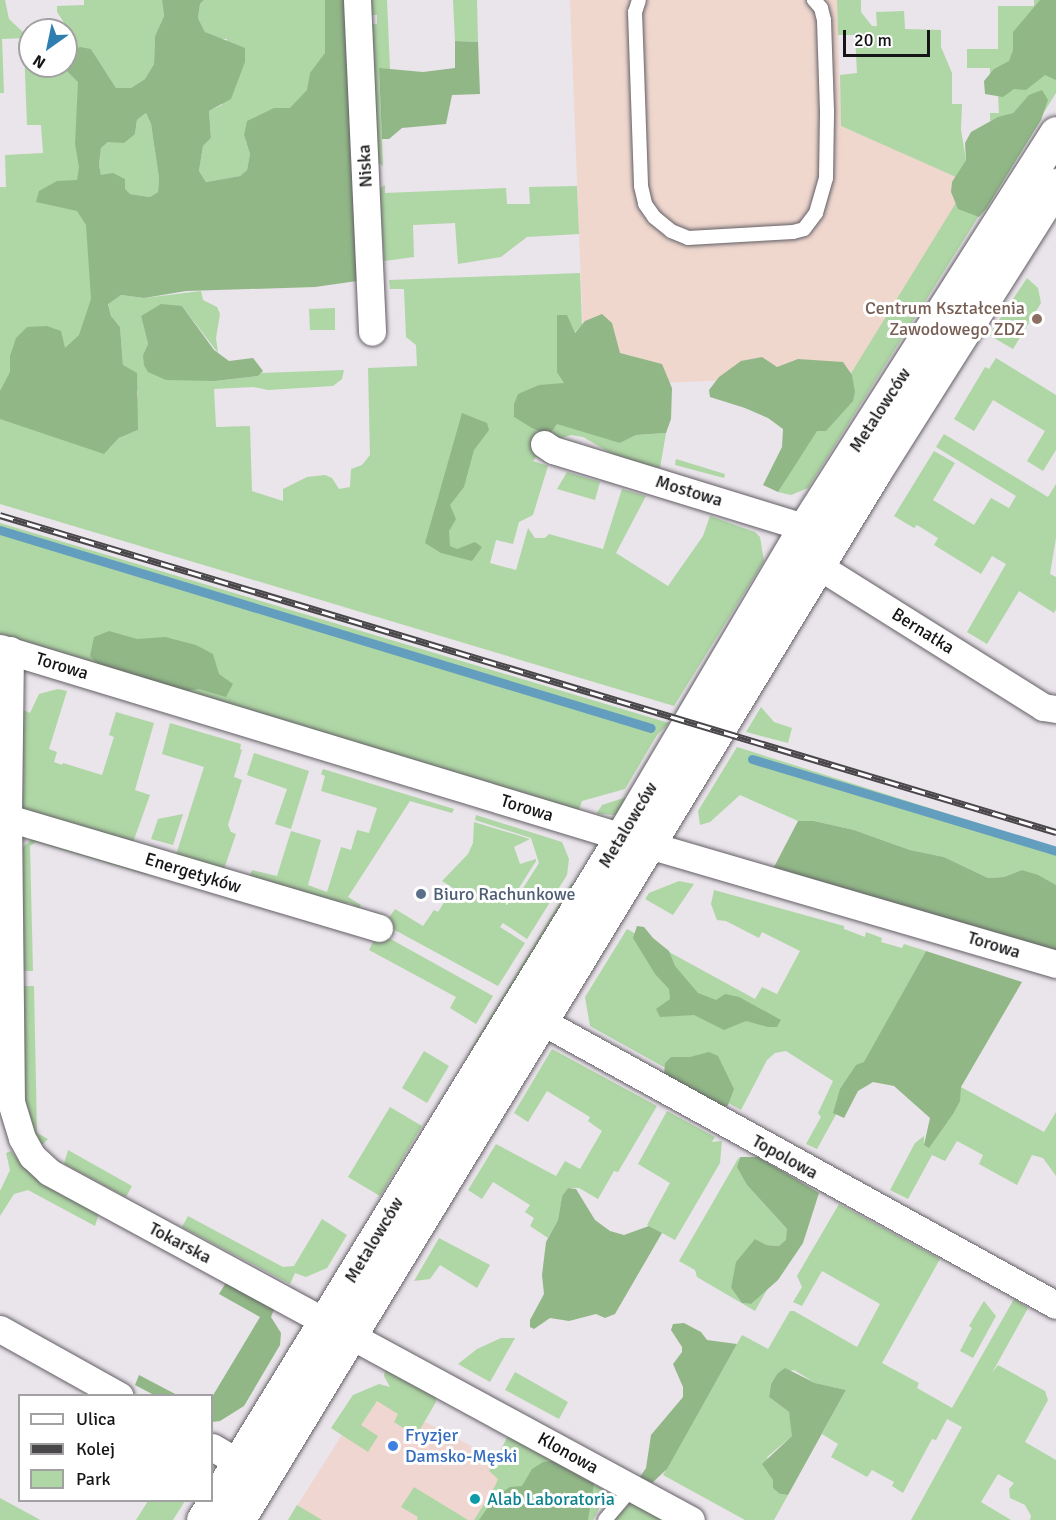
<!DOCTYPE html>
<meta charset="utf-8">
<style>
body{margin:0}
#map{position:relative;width:1056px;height:1520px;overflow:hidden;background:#eae4eb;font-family:Signika,sans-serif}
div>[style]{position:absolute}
.commercial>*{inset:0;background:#f0d6d1}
.industrial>*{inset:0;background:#efd7ce}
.green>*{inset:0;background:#afd6a5}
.forest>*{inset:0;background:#91b787}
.stream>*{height:9px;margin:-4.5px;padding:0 4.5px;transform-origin:4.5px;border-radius:4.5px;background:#639ebf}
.roads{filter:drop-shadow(0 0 2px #635f65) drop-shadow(0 0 2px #635f65)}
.service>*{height:14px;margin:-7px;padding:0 7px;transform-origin:7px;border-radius:7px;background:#fff}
.minor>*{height:27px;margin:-13.5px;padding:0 13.5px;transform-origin:13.5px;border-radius:13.5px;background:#fff}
.tertiary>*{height:33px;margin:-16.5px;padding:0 16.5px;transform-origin:16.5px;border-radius:16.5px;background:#fff}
.rail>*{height:7px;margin-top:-3.5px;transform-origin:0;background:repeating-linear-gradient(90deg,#fff 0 14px,#4a474b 0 28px);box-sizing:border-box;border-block:2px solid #4a474b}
.dots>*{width:16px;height:16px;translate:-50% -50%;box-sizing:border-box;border:3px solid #fff;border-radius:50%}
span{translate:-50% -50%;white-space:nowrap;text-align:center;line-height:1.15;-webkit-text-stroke:6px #fff;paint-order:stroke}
.street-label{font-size:18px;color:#161417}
.education-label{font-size:18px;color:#785e54}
.right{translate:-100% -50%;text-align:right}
.service-label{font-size:18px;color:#4e5e75}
.left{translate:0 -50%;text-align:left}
.shop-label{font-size:18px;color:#366cbe}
.culture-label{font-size:18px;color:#0d838f}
.legend{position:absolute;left:18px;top:1394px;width:195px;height:108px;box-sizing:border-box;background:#fff;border:2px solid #a2a1a2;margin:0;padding:8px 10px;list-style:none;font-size:18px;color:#161417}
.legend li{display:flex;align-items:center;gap:12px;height:30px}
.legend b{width:30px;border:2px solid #a2a1a2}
.north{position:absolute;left:18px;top:18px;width:60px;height:60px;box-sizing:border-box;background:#fff;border:2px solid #a2a1a2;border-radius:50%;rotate:213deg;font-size:16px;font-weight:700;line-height:24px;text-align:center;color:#161417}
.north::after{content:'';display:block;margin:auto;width:21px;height:27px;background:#2e7fb0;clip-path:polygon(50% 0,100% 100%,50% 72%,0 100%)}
.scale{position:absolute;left:843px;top:30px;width:87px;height:27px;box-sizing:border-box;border:3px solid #161417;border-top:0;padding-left:8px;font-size:18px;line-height:21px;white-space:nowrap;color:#161417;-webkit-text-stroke:4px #fff;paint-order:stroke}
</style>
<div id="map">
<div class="commercial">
<div style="clip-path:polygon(369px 1392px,573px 1500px,549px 1520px,288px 1520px)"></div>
</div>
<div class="industrial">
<div style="clip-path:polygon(570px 0,837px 0,841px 126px,969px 182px,852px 375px,585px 386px)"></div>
</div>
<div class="green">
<div style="clip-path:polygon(0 0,5px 0,9px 19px,25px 34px,26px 38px,2px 39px,4px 93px,0 93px)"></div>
<div style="clip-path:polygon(84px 0,162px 0,164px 16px,155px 36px,154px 64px,145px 79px,131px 88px,116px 88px,91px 49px,109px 449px,119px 438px,138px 430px,136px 412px,138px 392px,123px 365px,120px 327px,111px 316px,108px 303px,121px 295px,144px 298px,201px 291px,203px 300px,217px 307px,220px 314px,216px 338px,218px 353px,182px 306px,141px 316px,148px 344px,143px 355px,215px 381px,258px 376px,261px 373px,344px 370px,342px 379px,333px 386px,268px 390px,254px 387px,214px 389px,216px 427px,250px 426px,252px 491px,283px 501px,283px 489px,307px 477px,325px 475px,332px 478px,339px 489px,350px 487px,351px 469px,362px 465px,370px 455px,368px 368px,417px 366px,416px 345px,406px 337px,404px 289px,390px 289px,389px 280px,580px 273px,582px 325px,574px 333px,620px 443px,636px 435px,666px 433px,660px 468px,619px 458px,583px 437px,571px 435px,556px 440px,546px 460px,536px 457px,533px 461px,548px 466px,533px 515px,519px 522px,513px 544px,496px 540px,490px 563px,516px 570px,528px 528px,535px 538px,545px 538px,549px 534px,603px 549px,622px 489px,646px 496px,616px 553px,668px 586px,703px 536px,710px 516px,755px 532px,760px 537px,764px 561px,674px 706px,0 504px,0 187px,6px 187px,5px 155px,43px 153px,41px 125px,27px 125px,24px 48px,30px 48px,30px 66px,66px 66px,65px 24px,57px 12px,57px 6px,84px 5px)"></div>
<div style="clip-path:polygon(204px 0,339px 0,350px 191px,244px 135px,250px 154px,247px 170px,240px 176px,206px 182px,199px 171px,203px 146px,211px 138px,209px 111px,222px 105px,227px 39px,216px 39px,205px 32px,198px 18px,200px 4px)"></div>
<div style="clip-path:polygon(370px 0,387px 0,390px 69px,379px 69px,383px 166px,378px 163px,372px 24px,377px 24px,377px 15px,371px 15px)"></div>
<div style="clip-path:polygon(453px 0,477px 0,478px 42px,455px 41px)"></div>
<div style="clip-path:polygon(837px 0,861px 0,861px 12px,872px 26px,877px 26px,876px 12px,904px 11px,905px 29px,941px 30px,941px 47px,952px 73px,952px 104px,962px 104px,961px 130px,966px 160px,956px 177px,841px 126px,840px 75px,857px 73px,855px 35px,838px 35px)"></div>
<div style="clip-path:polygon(1034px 0,1056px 0,1056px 93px,808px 488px,791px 495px,778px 492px,970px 180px,1030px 95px,1013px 113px,990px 121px,990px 113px,999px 113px,998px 95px,990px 95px,990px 68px,967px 68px,967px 49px,998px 49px,998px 6px,1034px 6px)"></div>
<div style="clip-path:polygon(146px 113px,151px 124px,159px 178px,158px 192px,150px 197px,130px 194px,101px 175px,99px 165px,101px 148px,108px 142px,135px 134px,137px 120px)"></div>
<div style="clip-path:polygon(385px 185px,385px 193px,506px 188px,507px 204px,530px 204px,529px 187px,577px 186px,579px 234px,527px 237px,501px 257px,458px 264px,455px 223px,413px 225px,414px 257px,384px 261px,379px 189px)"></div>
<div style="clip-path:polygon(1027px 278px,1038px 288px,1041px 303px,1013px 349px,989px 335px)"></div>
<div style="clip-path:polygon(335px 308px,335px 330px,310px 330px,309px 309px)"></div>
<div style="clip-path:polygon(996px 358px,1056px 395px,1056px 450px,1043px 471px,1027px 461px,1045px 431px,993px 400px,974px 431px,954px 419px,985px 367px,989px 369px)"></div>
<div style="clip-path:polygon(944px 434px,1048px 497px,1056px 484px,1056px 538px,1050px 574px,1056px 577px,1056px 609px,1054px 613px,1019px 591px,987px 644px,967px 632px,1006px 564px,992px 556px,981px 574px,934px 545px,938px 538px,917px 525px,914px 528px,894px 516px,934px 451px,955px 463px,933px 500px,974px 525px,991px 498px,1009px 508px,1016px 496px,936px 447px)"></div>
<div style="clip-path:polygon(676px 459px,725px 474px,724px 478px,675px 465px)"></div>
<div style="clip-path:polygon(567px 472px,600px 482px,595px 500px,557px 489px)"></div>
<div style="clip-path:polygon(0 523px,669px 723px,657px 735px,625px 789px,582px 801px,579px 810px,0 634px)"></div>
<div style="clip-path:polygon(58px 689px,67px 691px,49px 749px,57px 752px,54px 762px,62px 765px,63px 763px,102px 775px,114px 737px,109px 735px,116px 712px,154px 723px,135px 790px,150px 795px,132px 845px,22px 809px,21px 709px,30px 713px,39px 694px)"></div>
<div style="clip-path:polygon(761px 707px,774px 722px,792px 728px,788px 743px,746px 732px)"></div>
<div style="clip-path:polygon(170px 723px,241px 744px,240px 749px,242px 750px,234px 777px,242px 780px,228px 825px,231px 832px,236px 834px,223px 872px,175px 858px,204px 767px,162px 754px)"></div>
<div style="clip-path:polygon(737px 747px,1056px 848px,1056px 885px,1022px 870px,1004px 877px,988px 878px,944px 857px,910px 850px,854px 830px,814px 821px,798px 821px,740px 795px,710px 822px,700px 825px,698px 811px)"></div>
<div style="clip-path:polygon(254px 753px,309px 771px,291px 829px,275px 824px,287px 789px,247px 775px)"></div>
<div style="clip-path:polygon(323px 769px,454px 809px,452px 813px,410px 801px,348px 897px,361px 905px,359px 908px,349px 903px,335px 904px,249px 879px,252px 870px,277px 876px,291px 831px,321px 840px,308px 885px,327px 892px,341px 847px,351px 850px,357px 830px,369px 833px,377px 808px,321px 791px,325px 776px,321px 774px)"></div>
<div style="clip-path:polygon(630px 796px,616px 815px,596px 814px,602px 805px)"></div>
<div style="clip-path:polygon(183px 814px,173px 845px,151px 839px,158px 819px)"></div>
<div style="clip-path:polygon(476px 815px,562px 842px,569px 859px,567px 875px,527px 939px,503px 923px,500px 927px,525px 943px,498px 986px,380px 922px,373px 911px,388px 919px,395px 909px,423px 926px,434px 910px,438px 912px,453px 888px,442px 881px,468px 854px,473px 843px,474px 822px,530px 839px,514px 847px,520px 864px,536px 859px,536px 861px,517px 891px,520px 893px,539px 863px,531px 838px,475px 820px)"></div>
<div style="clip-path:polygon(33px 838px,146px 865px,147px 875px,36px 842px,30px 846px,33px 971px,23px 971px,22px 854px,22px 848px)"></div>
<div style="clip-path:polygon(679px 881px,694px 884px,673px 915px,645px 899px,649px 893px)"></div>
<div style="clip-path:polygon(571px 884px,575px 884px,471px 1054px,469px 1052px)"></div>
<div style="clip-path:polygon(714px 890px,844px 926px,844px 929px,865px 937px,866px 932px,882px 938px,881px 942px,902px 948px,904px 944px,926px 951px,817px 1149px,806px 1144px,821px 1117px,818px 1113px,833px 1081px,786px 1051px,775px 1053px,767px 1060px,741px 1110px,590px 1026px,585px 997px,627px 929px,755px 999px,762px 987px,777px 994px,800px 951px,762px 932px,759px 938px,726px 921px,717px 920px,711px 904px)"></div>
<div style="clip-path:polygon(378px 932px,493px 996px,476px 1024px,450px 1008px,456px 997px,369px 950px)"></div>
<div style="clip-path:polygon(22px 986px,34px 986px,37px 1133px,48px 1139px,41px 1146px,26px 1120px)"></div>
<div style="clip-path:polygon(552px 1049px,657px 1106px,618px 1172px,614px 1171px,598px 1199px,579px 1188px,568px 1188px,562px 1196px,558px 1220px,548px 1238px,530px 1226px,534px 1218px,525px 1212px,530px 1205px,493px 1182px,482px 1199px,468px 1190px,496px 1144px,556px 1176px,565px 1161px,580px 1169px,602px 1131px,588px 1121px,590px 1117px,547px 1091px,528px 1122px,514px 1113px)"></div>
<div style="clip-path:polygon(424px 1051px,449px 1066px,427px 1103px,402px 1088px)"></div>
<div style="clip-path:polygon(961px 1087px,1044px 1132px,1056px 1112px,1056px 1176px,1043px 1158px,1032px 1155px,1017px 1185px,979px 1164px,983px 1155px,957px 1141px,945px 1161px,932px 1155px,908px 1199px,890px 1190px,915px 1143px,924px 1136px,924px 1145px)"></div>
<div style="clip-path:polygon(390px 1107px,422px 1126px,380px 1196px,348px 1177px)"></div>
<div style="clip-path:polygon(667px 1111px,715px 1137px,712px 1142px,722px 1141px,720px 1163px,675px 1240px,647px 1225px,670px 1183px,638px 1164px)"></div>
<div style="clip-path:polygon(68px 1150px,132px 1186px,126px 1197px,64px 1164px)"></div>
<div style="clip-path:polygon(11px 1151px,27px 1171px,40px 1181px,99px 1213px,95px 1226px,28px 1190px,14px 1194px,0 1216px,0 1191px,10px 1170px,6px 1153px)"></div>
<div style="clip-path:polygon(739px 1157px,738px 1167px,747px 1185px,787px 1229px,787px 1240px,779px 1246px,766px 1245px,734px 1276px,731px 1288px,742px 1303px,751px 1304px,768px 1288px,755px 1311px,697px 1277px,695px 1270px,679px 1261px)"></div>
<div style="clip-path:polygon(839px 1204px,940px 1259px,882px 1363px,919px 1383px,917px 1388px,952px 1408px,1014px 1299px,1028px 1308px,992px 1373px,998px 1365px,1045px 1391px,1048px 1400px,1025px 1442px,1056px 1460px,1056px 1520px,1030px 1520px,1031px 1516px,1025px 1505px,1010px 1498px,1009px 1489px,1014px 1483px,998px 1474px,981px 1502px,1011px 1520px,911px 1520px,962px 1427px,947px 1419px,936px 1440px,932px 1439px,903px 1493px,892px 1486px,894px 1482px,872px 1470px,867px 1477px,831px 1457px,838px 1444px,822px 1434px,846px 1390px,815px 1383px,794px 1370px,777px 1374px,771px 1384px,769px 1397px,789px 1412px,792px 1427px,792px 1436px,767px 1457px,780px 1494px,788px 1495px,774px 1520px,745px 1520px,663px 1475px,742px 1335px,768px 1349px,790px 1311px,794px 1311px,857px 1347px,880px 1304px,822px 1271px,802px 1306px,793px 1302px,802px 1287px,797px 1276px)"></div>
<div style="clip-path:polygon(188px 1216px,283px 1267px,294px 1266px,322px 1219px,347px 1235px,327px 1268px,306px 1277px,295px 1273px,290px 1284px,182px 1227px)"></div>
<div style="clip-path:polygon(439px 1238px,490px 1265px,477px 1288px,440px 1265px,430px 1279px,414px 1281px)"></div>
<div style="clip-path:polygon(984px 1301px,996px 1316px,973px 1358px,960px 1351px,972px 1328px,969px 1326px)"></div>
<div style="clip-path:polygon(501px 1338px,515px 1338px,490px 1382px,458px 1364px,477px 1349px)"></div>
<div style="clip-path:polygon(385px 1370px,436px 1397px,436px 1402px,416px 1436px,394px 1422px,398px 1414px,377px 1401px,361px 1425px,378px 1436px,368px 1452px,331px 1428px,353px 1395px,379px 1384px,390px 1387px,384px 1376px)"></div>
<div style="clip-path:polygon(515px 1372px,568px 1402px,559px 1419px,505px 1390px)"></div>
<div style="clip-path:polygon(508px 1436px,608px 1492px,593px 1520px,474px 1520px,495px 1486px,498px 1479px,489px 1471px)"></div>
<div style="clip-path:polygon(414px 1487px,468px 1520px,417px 1520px,418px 1517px,401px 1507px)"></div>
<div style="clip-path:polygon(0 1498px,35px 1517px,40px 1520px,0 1520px)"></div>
<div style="clip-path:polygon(148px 1501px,148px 1500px,185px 1501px,173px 1520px,136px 1520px)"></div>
<div style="clip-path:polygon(631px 1502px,664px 1520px,614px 1520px)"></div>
<div style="clip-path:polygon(297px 1505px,322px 1520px,288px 1520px)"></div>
</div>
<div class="forest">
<div style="clip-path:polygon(evenodd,162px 0,204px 0,200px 4px,198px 18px,205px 32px,245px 48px,245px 62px,231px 99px,209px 111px,211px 138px,203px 146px,199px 171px,206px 182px,240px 176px,247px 170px,250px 154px,244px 135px,247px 121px,274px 108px,290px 108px,307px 90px,310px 73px,325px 53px,325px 0,345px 0,357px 281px,315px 287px,186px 291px,144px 298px,121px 295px,108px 304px,111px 316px,120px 327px,123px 365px,137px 373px,138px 430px,119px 438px,104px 454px,0 419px,0 391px,10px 372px,10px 356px,16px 338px,27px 327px,47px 326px,61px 331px,65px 348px,79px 335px,91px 299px,86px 225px,77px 211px,36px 202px,39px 191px,57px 181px,77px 180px,79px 167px,75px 144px,78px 82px,66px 70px,74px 50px,80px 47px,91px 49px,116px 88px,131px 88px,145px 79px,154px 64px,155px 36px,164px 16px,162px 0,146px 113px,151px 124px,159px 178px,158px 192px,150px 197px,130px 194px,125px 189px,125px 179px,113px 173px,101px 175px,99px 165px,101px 148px,108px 142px,124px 143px,135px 134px,137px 120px,146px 113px)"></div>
<div style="clip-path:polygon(1040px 0,1056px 0,1056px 80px,1045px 75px,1026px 90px,1014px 89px,1003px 97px,985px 94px,984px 81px,994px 69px,1009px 61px,1013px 50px,1013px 32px)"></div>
<div style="clip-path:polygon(455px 41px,478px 42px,480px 94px,452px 95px,446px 124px,402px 128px,389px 139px,382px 139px,379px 68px,423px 72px,455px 68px)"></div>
<div style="clip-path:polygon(1042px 90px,1048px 100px,1041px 120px,986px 209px,979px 217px,958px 209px,951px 192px,952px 182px,966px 160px,965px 143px,971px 132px,998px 117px,1013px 113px,1029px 95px)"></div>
<div style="clip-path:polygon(161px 304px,182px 306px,214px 350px,229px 361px,253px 358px,263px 371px,258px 376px,215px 381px,166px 380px,148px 372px,144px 365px,143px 355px,148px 344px,141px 316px)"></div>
<div style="clip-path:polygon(602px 314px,612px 323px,620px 353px,662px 364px,672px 388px,671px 419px,666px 433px,636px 435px,620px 443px,557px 424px,549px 435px,532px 428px,514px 417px,514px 404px,518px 394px,539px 385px,564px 383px,557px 372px,557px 315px,567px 315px,575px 333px,585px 321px)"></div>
<div style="clip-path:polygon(762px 357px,777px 367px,798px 359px,843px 362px,852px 375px,855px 392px,853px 401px,826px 431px,817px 431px,778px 492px,763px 485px,782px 447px,783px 429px,768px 418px,745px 408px,710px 397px,709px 390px,719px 377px,741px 361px)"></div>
<div style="clip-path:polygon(462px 413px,487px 423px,489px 430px,474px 450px,464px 487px,450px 505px,456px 519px,449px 531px,450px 546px,457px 549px,475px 542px,482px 547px,472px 561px,441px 553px,425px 543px)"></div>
<div style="clip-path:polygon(109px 631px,137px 639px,165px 637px,196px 645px,213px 654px,219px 674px,233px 684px,226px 697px,199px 689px,180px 692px,105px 671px,90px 656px,94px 637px)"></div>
<div style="clip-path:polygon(798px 821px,814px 821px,854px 830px,910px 850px,944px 857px,988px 878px,1004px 877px,1022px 870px,1038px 875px,1056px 885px,1056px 953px,774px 867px)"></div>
<div style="clip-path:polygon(637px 926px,644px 927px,653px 938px,669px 951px,675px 966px,698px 993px,716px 1000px,725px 994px,739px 997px,781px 1020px,777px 1027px,768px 1027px,746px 1021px,724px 1030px,694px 1015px,660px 1017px,656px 1009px,670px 999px,669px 989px,655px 974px,633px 938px)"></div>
<div style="clip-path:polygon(926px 951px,1022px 982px,961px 1087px,960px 1101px,953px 1114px,929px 1148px,924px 1145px,930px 1118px,894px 1086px,873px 1082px,858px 1091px,844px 1118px,833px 1113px,840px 1089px,856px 1065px,864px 1062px)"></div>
<div style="clip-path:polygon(709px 1052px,718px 1056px,734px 1089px,728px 1105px,723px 1110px,664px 1076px,665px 1063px,671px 1057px,690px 1057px)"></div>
<div style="clip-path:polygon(740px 1157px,758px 1157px,819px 1193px,803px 1243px,778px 1280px,751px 1304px,742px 1303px,731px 1288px,736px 1262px,755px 1239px,766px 1245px,779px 1246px,786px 1240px,787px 1229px,747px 1185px,737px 1167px)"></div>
<div style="clip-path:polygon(568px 1188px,576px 1189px,595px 1220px,610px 1231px,624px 1235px,649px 1226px,662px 1233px,615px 1314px,605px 1318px,596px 1314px,569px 1321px,550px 1318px,534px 1329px,530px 1327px,530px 1320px,544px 1294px,542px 1275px,546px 1242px,558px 1220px,562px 1196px)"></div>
<div style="clip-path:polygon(227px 1281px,275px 1307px,271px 1317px,281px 1333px,280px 1345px,244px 1406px,220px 1421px,212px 1422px,212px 1397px,260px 1317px,219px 1294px)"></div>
<div style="clip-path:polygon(684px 1323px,701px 1332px,707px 1340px,737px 1344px,667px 1469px,652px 1483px,640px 1477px,646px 1468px,651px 1435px,683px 1397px,683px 1387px,673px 1364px,682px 1352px,682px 1347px,671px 1330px,673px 1324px)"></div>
<div style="clip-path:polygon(785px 1368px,815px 1383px,846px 1390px,788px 1495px,780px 1494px,773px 1488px,773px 1480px,762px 1464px,792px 1436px,789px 1412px,769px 1397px,771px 1384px,777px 1374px)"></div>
<div style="clip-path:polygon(139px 1375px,177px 1395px,154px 1395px,135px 1385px)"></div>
<div style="clip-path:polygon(552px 1461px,594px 1484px,588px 1520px,479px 1520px,495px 1497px,510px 1487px,522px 1486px,532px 1469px,543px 1462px)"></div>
</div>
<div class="stream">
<div style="left:0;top:530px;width:680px;rotate:16.92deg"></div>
<div style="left:752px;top:759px;width:318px;rotate:16.8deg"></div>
</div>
<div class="roads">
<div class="service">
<div style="left:639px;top:0;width:13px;rotate:108deg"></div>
<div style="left:635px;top:12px;width:174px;rotate:88deg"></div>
<div style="left:641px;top:186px;width:18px;rotate:77deg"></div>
<div style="left:645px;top:204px;width:16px;rotate:55deg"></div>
<div style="left:654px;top:217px;width:22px;rotate:39deg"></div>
<div style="left:671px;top:231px;width:18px;rotate:22deg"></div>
<div style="left:688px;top:238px;width:105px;rotate:-3.3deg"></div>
<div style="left:793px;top:232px;width:11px;rotate:-15deg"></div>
<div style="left:804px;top:229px;width:20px;rotate:-53deg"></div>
<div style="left:816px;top:213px;width:36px;rotate:-74deg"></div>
<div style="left:826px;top:178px;width:67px;rotate:-89.1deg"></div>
<div style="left:827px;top:111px;width:91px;rotate:-91.9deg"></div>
<div style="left:824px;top:20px;width:12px;rotate:-104deg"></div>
<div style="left:821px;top:8px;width:11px;rotate:-131deg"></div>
<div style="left:605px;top:1520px;width:42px;rotate:-49.8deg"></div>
</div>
<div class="minor">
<div style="left:357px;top:0;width:332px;rotate:87.4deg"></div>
<div style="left:544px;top:444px;width:11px;rotate:34deg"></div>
<div style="left:553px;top:450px;width:282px;rotate:17.1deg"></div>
<div style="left:801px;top:555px;width:286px;rotate:32.1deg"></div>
<div style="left:1043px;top:707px;width:13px;rotate:9deg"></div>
<div style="left:0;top:648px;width:678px;rotate:16.89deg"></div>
<div style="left:649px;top:845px;width:424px;rotate:16.3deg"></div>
<div style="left:10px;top:650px;width:168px;rotate:90.7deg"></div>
<div style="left:8px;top:818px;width:284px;rotate:89.4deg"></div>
<div style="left:11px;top:1102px;width:38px;rotate:73deg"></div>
<div style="left:22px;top:1138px;width:21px;rotate:61deg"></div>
<div style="left:32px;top:1156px;width:23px;rotate:43deg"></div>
<div style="left:49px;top:1172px;width:730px;rotate:28.46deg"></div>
<div style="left:8px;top:818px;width:387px;rotate:16.5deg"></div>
<div style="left:525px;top:1012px;width:606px;rotate:28.89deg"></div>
<div style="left:0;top:1329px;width:137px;rotate:29.2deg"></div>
<div style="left:212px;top:1447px;width:50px;rotate:30.2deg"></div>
</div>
<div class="tertiary">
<div style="left:203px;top:1520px;width:802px;rotate:-58.51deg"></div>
<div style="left:622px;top:836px;width:359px;rotate:-59.4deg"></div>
<div style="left:805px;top:527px;width:467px;rotate:-57.5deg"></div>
<div style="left:238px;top:1520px;width:1225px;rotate:-58.72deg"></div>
<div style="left:874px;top:473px;width:341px;rotate:-57.7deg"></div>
</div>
</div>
<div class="rail">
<div style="left:0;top:515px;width:1103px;rotate:16.71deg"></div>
</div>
<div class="dots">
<div style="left:1037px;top:319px;background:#8d6e63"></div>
<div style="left:421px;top:894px;background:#5c6f8a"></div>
<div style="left:393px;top:1446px;background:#3f7fe0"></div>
<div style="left:475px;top:1499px;background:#0f9aa8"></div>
</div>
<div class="street-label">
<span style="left:365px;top:166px;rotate:-93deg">Niska</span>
<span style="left:880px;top:410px;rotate:-57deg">Metalowców</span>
<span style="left:689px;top:491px;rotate:17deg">Mostowa</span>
<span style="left:923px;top:631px;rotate:32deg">Bernatka</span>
<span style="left:62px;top:666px;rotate:17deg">Torowa</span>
<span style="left:527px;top:808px;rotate:17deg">Torowa</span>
<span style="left:628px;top:825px;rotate:-59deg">Metalowców</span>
<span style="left:193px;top:873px;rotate:17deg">Energetyków</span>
<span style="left:994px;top:945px;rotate:17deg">Torowa</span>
<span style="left:785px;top:1157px;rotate:29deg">Topolowa</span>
<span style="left:374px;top:1240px;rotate:-59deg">Metalowców</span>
<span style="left:180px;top:1243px;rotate:28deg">Tokarska</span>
<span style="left:568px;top:1453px;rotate:29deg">Klonowa</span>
</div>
<div class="education-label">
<span class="right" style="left:1025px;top:319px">Centrum Kształcenia<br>Zawodowego ZDZ</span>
</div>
<div class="service-label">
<span class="left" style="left:433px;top:894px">Biuro Rachunkowe</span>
</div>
<div class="shop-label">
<span class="left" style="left:405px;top:1446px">Fryzjer<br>Damsko-Męski</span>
</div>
<div class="culture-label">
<span class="left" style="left:487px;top:1499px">Alab Laboratoria</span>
</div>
<ul class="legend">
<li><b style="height:8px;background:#fff"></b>Ulica</li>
<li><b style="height:8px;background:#4a474b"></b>Kolej</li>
<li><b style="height:16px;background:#afd6a5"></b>Park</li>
</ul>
<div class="north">N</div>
<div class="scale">20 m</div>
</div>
